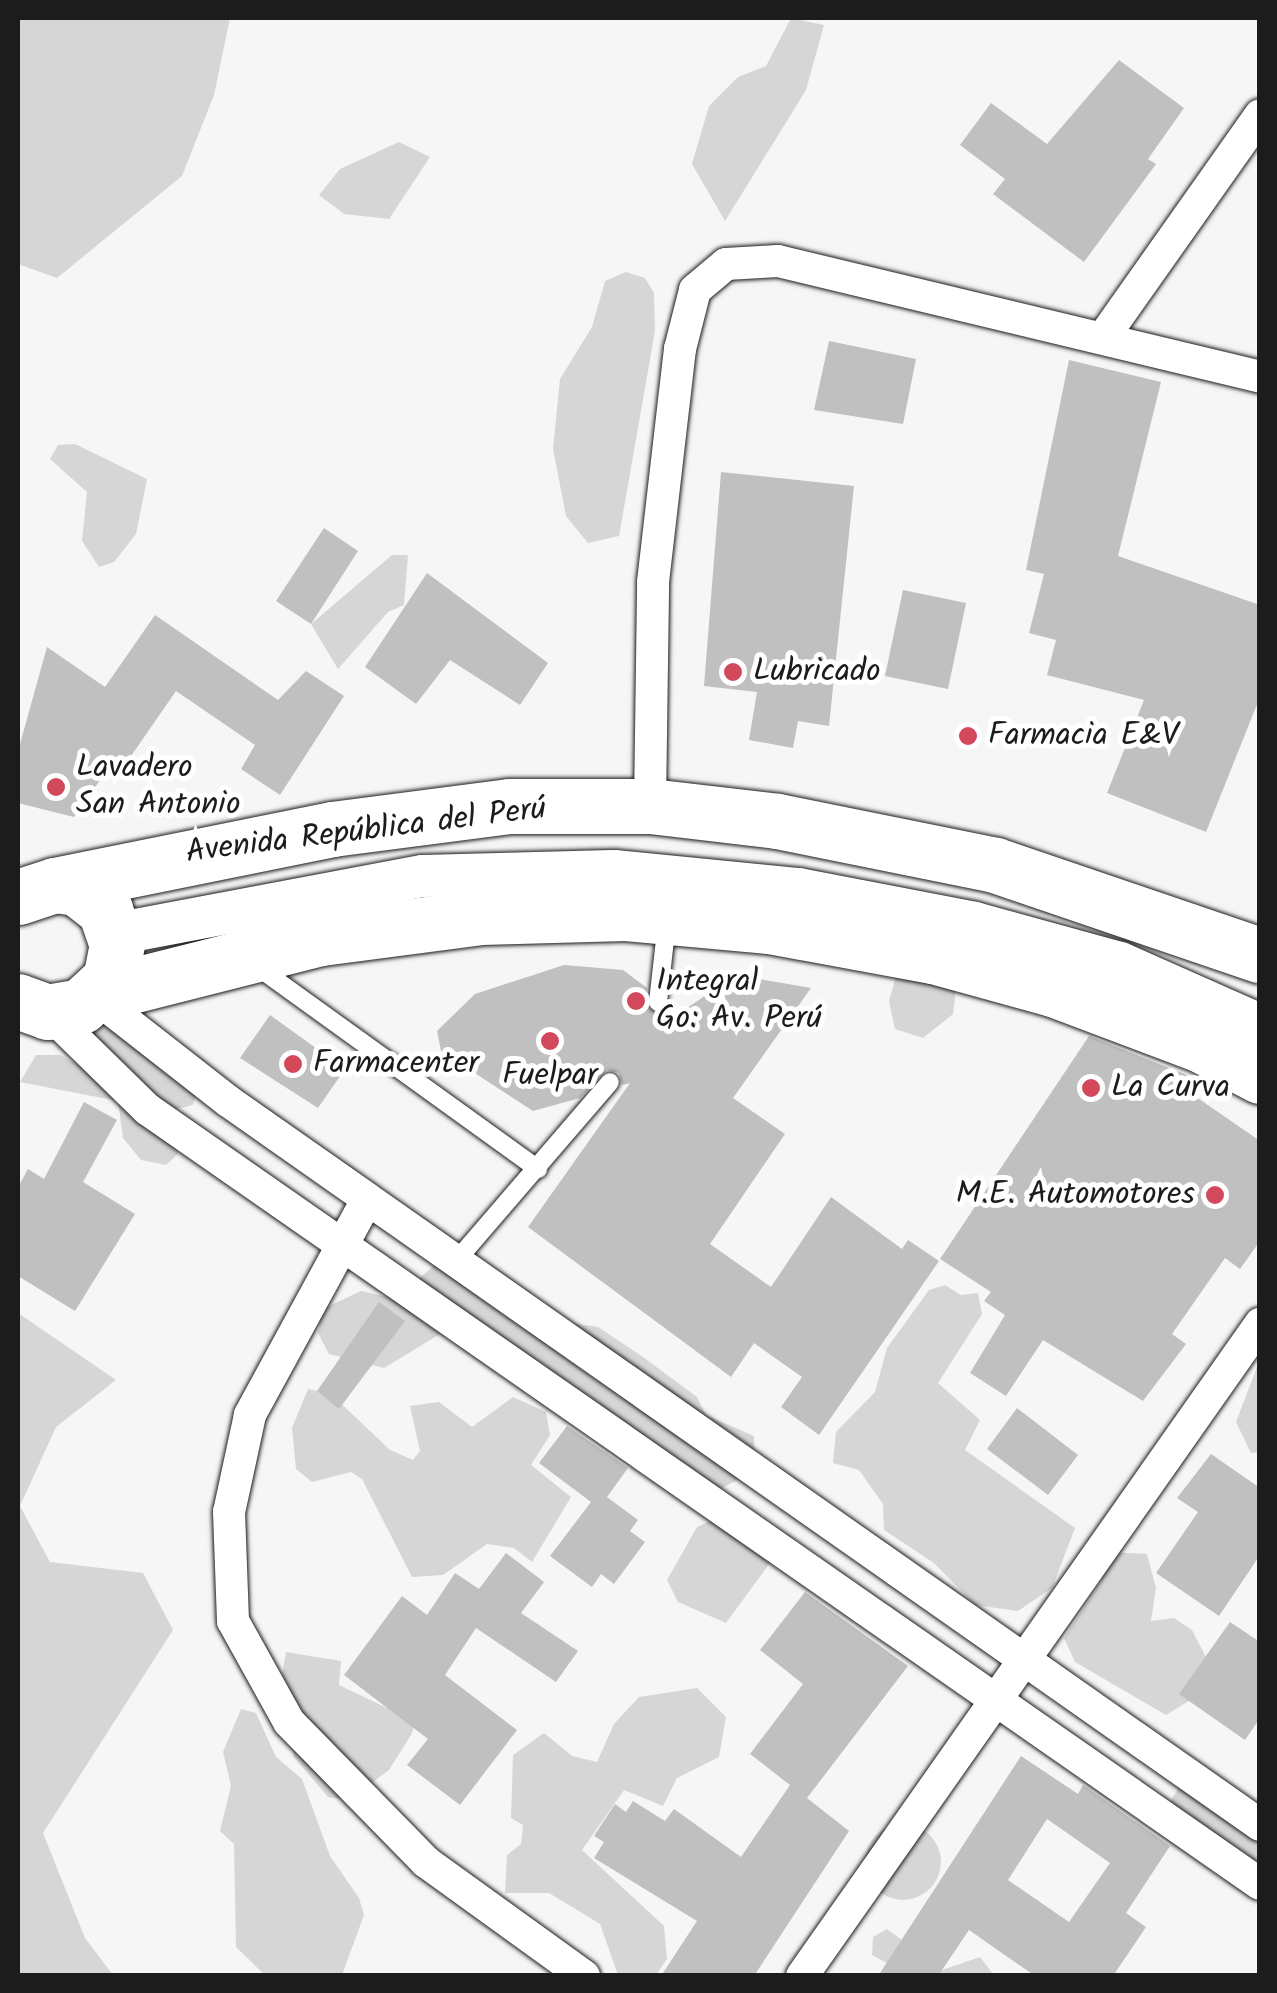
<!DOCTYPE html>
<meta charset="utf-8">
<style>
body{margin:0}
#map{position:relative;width:1277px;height:1993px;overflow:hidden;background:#f6f6f6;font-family:Kalam,sans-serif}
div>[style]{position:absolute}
.green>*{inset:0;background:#d6d6d6}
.round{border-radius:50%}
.building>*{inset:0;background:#c0c0c0}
.roads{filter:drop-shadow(0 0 2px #1c1c1c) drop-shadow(0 0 2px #1c1c1c)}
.service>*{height:18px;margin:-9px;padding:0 9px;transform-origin:9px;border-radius:9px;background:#fff}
.minor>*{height:32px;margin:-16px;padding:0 16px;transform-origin:16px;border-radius:16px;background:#fff}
.tertiary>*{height:42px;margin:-21px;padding:0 21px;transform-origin:21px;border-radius:21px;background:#fff}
.trunk>*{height:55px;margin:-27.5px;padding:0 27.5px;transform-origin:27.5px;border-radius:27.5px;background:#fff}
.dots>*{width:28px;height:28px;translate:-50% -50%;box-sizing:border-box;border:5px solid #fff;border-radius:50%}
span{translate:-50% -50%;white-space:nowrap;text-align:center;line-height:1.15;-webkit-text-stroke:10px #fff;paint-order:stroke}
.poi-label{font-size:32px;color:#1c1c1c}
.left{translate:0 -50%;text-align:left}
.right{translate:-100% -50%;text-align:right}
.street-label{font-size:32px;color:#1c1c1c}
.frame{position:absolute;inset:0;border:20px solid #1c1c1c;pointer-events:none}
</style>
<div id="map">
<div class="green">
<div style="clip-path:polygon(18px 18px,230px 18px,214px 95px,182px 176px,57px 278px,18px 264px)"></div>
<div style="clip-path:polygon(791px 18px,824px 25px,806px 90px,725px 221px,692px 164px,709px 106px,738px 77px,766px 66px)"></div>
<div style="clip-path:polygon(399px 142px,430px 157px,389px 219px,344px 214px,319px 195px,340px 169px)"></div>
<div style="clip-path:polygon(626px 272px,645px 278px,654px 293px,655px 331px,619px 536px,588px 543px,566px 516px,553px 449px,560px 379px,592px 327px,605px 281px)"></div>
<div style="clip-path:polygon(75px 444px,147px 479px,136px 534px,114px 562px,99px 567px,82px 541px,87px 492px,50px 459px,58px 445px)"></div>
<div style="clip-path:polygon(392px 555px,408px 555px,404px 605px,388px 612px,338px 669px,311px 624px)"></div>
<div style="clip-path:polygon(896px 976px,956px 988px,953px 1014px,923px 1038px,895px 1029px,889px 1001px)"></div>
<div style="clip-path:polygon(81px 1009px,205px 1061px,193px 1105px,168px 1111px,178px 1154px,166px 1165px,141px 1160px,123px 1138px,118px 1101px,20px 1082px,36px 1055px,60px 1055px,82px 1067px,95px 1046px)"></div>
<div style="clip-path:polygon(439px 1261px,551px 1320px,598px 1327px,643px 1357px,697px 1397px,706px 1415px,754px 1436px,755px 1471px,708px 1495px,520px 1374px,440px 1334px,384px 1368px,329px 1354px,318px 1333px,323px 1309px,361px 1291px,396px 1299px)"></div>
<div style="clip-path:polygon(945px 1285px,961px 1295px,978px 1293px,982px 1314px,938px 1383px,980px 1420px,965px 1450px,1075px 1528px,1052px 1588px,1018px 1611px,975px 1605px,934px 1563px,884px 1530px,883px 1504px,859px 1470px,833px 1463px,836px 1432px,875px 1392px,887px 1348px,929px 1290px)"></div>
<div style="clip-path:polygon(18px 1313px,116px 1380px,56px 1427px,20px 1506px,50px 1562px,143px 1573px,173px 1630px,43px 1833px,85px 1938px,113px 1975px,18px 1975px)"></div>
<div style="clip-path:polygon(1259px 1362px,1259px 1452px,1251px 1453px,1236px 1422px)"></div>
<div style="clip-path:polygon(308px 1389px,331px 1394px,390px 1450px,413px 1460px,420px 1451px,410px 1406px,439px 1402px,472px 1427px,513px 1397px,546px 1412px,550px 1435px,531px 1465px,571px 1497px,532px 1562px,514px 1548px,487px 1544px,443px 1575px,412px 1577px,362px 1479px,351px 1472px,312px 1482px,296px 1469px,292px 1428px)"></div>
<div style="clip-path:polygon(717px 1518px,772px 1560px,726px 1623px,678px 1602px,667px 1580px,697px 1527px)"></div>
<div style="clip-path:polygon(1109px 1552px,1147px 1554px,1156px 1588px,1151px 1621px,1174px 1618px,1192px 1630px,1211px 1667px,1205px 1691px,1166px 1715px,1075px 1662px,1064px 1638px,1101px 1582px)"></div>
<div style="clip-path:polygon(286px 1652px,341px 1661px,339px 1685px,387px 1708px,417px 1663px,422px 1705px,411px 1735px,389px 1770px,349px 1800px,328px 1797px,293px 1756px,297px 1702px,282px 1675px)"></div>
<div style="clip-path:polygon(697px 1688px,726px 1717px,719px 1757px,677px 1778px,663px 1806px,624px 1790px,582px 1850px,664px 1926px,667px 1959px,656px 1975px,618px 1975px,600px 1924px,549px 1893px,505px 1893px,507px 1855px,521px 1844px,523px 1825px,511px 1818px,513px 1755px,544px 1733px,572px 1756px,597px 1762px,614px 1724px,639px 1697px)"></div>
<div style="clip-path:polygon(241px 1709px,256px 1713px,276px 1757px,302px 1779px,330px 1856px,359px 1898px,364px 1915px,342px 1975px,265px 1975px,236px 1947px,234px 1844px,220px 1831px,231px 1786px,223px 1752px)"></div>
<div style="clip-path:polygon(1204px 1767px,1259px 1807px,1259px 1863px,1234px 1868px,1165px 1811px,1183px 1780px)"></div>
<div class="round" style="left:865px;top:1824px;width:76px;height:76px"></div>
<div style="clip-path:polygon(887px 1929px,942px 1970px,980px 1957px,994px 1975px,909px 1975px,872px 1955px,873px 1937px)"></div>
</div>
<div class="building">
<div style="clip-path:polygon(1119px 60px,1184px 108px,1148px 159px,1156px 164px,1084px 262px,993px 194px,1005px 179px,960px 145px,991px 103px,1047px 144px)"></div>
<div style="clip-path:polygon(829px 341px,916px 359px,903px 424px,814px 410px)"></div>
<div style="clip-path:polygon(1069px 360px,1161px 382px,1118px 556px,1260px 605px,1260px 697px,1206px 832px,1107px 793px,1144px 700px,1047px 675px,1056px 640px,1029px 633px,1044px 574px,1026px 570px)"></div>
<div style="clip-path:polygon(721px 472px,854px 486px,829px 726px,798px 721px,793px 748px,749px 740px,757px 692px,704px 686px)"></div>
<div style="clip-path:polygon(324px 528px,358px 551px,311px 624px,276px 601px)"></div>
<div style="clip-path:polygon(427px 573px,548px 663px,520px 705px,450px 660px,416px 704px,365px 667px)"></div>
<div style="clip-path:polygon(903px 590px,966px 603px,948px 689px,885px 676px)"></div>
<div style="clip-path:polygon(155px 615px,278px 700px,306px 671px,344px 696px,280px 795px,241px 769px,255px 745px,176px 691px,122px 769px,110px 766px,74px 817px,18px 803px,18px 751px,47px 647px,105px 687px)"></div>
<div style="clip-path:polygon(564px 965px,623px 970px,647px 988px,646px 1006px,658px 1014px,669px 1006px,678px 1014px,736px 975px,811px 988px,733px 1098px,785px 1134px,710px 1244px,771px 1287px,831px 1197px,902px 1249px,908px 1240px,939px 1261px,819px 1435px,781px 1407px,802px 1377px,754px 1343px,731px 1377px,528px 1227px,630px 1083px,622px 1085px,619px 1073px,607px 1070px,580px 1098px,533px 1111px,441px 1051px,437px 1031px,475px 994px)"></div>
<div style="clip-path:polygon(270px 1015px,345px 1069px,318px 1108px,240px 1058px)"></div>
<div style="clip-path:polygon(1089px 1036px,1202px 1081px,1192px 1094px,1260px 1141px,1260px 1241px,1240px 1269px,1225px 1258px,1172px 1334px,1186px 1344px,1143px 1401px,1043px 1340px,1006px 1396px,970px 1373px,1005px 1315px,984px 1301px,991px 1292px,940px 1259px)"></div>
<div style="clip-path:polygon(84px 1102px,117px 1120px,83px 1182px,135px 1214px,75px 1311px,18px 1276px,18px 1187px,28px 1169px,44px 1179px)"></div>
<div style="clip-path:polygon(379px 1302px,405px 1321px,339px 1409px,317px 1391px)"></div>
<div style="clip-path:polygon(1017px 1408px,1078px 1455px,1048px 1495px,987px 1449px)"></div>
<div style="clip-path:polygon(567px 1426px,628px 1468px,607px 1497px,638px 1520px,630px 1531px,645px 1542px,614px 1584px,601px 1574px,592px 1587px,550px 1556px,591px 1502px,539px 1463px)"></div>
<div style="clip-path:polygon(1211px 1454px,1260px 1488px,1260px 1555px,1219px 1616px,1156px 1573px,1198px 1512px,1177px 1498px)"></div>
<div style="clip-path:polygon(506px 1553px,544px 1582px,521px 1613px,578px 1651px,556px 1682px,476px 1628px,445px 1675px,517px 1730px,460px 1805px,407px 1765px,428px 1739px,344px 1675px,402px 1596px,427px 1615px,455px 1573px,479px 1589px)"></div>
<div style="clip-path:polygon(805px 1592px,908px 1666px,807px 1798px,849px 1831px,754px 1976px,661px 1976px,697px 1921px,594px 1858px,604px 1842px,594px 1836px,615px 1804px,626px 1812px,633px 1801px,665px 1821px,674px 1809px,741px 1857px,790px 1785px,750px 1754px,803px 1684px,760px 1650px)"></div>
<div style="clip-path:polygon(1230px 1622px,1260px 1642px,1260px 1718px,1245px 1740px,1179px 1694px)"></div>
<div style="clip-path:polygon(evenodd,1021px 1756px,1078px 1794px,1083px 1785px,1170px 1846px,1126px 1913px,1146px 1927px,1113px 1976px,1035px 1976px,969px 1930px,938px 1976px,878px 1976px,1021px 1756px,1047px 1819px,1110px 1863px,1069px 1922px,1008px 1880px,1047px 1819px)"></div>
</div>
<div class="roads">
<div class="service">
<div style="left:255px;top:965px;width:349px;rotate:35.8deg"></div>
<div style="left:658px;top:1002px;width:81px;rotate:-83.6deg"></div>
<div style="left:456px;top:1261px;width:236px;rotate:-49.3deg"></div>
</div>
<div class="minor">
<div style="left:1105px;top:335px;width:269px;rotate:-54.8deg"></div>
<div style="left:650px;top:806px;width:224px;rotate:-89.2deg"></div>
<div style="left:653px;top:582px;width:235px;rotate:-83.4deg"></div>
<div style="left:680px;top:349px;width:61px;rotate:-75.7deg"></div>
<div style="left:695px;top:290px;width:40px;rotate:-40deg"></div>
<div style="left:726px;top:264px;width:52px;rotate:-3.3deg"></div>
<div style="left:778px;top:261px;width:496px;rotate:13.5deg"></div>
<div style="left:95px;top:997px;width:169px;rotate:38deg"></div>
<div style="left:228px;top:1101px;width:1261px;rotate:35.05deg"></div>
<div style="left:48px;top:1012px;width:139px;rotate:44.4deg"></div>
<div style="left:147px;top:1109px;width:1356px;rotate:34.85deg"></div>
<div style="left:367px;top:1200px;width:245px;rotate:118.6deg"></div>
<div style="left:250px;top:1415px;width:99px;rotate:102.2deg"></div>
<div style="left:229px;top:1512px;width:109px;rotate:87.9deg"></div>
<div style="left:233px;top:1621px;width:115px;rotate:61deg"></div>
<div style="left:289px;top:1722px;width:196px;rotate:45.6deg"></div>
<div style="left:426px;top:1862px;width:195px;rotate:35.8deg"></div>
<div style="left:802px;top:1976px;width:797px;rotate:-54.91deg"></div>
</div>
<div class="tertiary">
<div style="left:115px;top:934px;width:313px;rotate:-10.7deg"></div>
<div style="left:423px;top:876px;width:191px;rotate:-1.5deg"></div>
<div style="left:614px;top:871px;width:186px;rotate:5.6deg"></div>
<div style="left:799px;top:889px;width:179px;rotate:10.9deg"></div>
<div style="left:975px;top:923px;width:150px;rotate:15.4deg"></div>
<div style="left:1120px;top:963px;width:153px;rotate:23.9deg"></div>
</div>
<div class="trunk">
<div style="left:55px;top:885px;width:283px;rotate:-11.4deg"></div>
<div style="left:332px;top:829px;width:179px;rotate:-7.4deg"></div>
<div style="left:510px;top:806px;width:140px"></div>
<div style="left:650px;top:806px;width:128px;rotate:6.7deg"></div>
<div style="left:777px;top:821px;width:222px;rotate:11.4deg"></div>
<div style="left:995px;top:865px;width:280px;rotate:18.8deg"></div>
<div style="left:18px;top:897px;width:39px;rotate:-18deg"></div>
<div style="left:55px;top:885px;width:22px;rotate:8deg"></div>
<div style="left:77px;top:888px;width:36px;rotate:38deg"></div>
<div style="left:105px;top:910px;width:36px;rotate:71deg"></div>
<div style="left:117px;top:944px;width:36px;rotate:101deg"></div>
<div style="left:110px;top:979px;width:40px;rotate:137deg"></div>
<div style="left:81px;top:1006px;width:34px;rotate:170deg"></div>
<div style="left:48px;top:1012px;width:32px;rotate:-160deg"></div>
<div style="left:99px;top:994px;width:229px;rotate:-14.2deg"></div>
<div style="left:321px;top:938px;width:160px;rotate:-7.5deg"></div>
<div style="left:480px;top:917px;width:146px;rotate:-1.6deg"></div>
<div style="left:626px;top:913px;width:144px;rotate:5.2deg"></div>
<div style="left:769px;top:926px;width:167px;rotate:10.4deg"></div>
<div style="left:933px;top:956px;width:124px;rotate:15.4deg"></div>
<div style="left:1053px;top:989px;width:158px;rotate:20.7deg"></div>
<div style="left:1201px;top:1045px;width:67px;rotate:27.7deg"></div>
</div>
</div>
<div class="dots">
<div style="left:733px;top:672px;background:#d1495b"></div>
<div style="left:968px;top:736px;background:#d1495b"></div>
<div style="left:56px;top:787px;background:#d1495b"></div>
<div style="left:636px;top:1001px;background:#d1495b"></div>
<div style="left:550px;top:1041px;background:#d1495b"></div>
<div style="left:293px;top:1064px;background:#d1495b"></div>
<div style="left:1091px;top:1088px;background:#d1495b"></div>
<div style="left:1215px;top:1195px;background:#d1495b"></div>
</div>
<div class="poi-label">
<span class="left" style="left:753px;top:672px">Lubricado</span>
<span class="left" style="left:988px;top:736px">Farmacia E&amp;V</span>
<span class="left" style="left:76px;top:787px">Lavadero<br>San Antonio</span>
<span class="left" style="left:656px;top:1001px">Integral<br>Go: Av. Perú</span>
<span class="left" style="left:313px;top:1064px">Farmacenter</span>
<span style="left:550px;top:1076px">Fuelpar</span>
<span class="left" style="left:1111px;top:1088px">La Curva</span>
<span class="right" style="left:1195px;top:1195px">M.E. Automotores</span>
</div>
<div class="street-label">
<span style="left:366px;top:832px;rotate:-7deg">Avenida República del Perú</span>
</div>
<div class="frame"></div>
</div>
